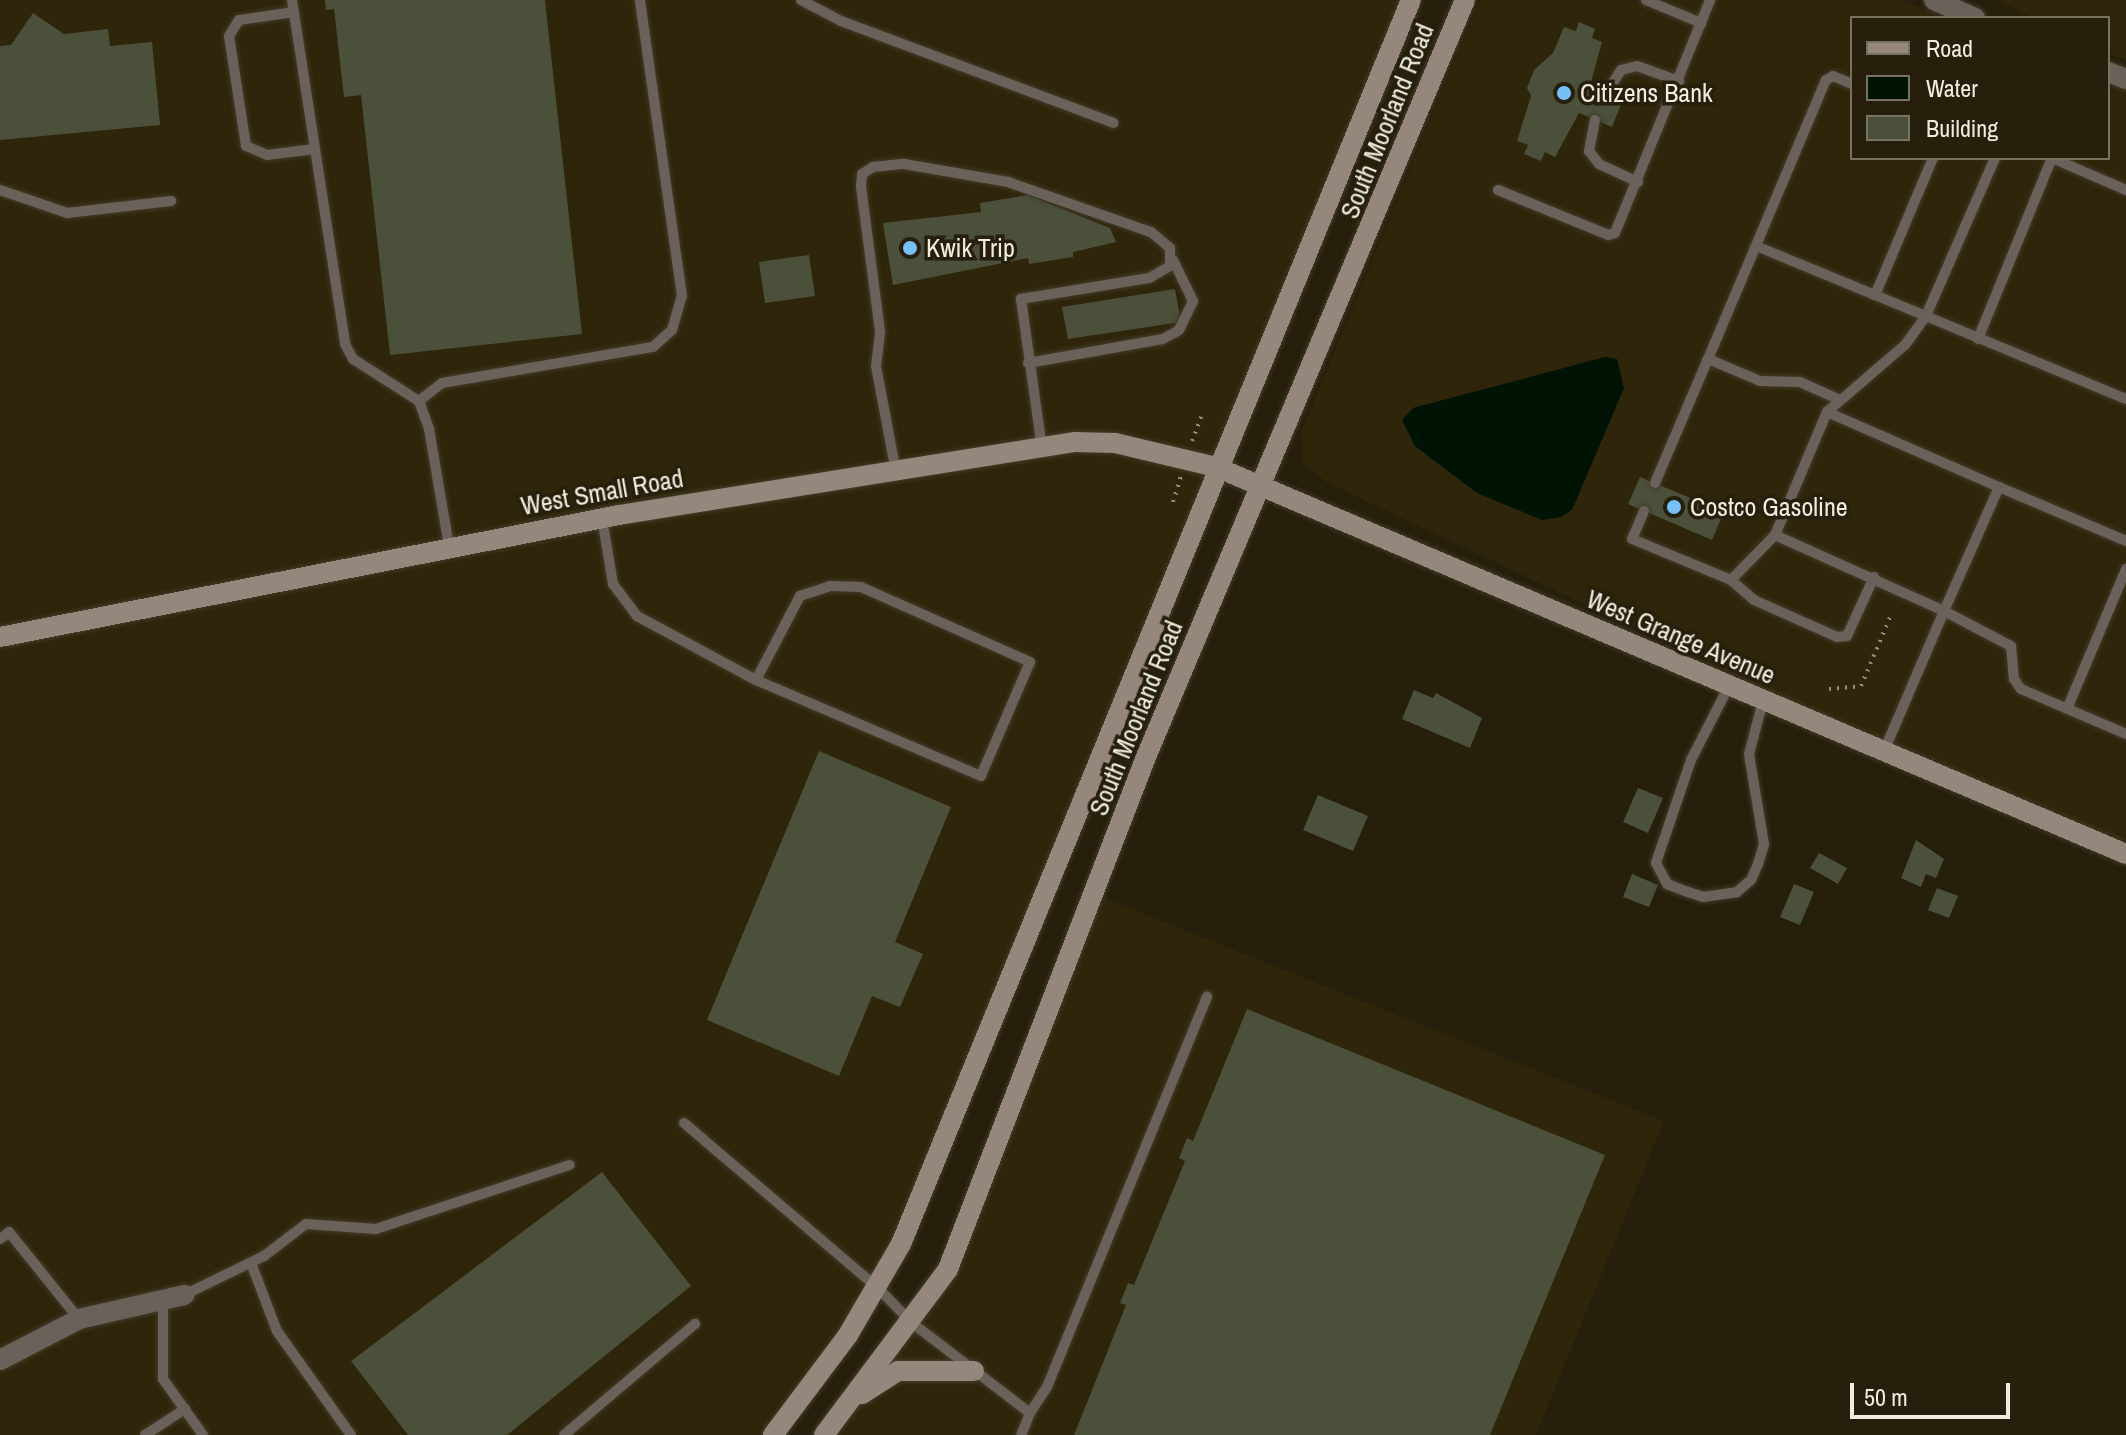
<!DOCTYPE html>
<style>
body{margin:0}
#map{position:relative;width:2126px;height:1435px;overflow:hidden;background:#261f0b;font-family:"Archivo Narrow",sans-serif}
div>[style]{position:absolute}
.built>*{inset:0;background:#2f250a}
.water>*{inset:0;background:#011305}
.building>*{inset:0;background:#4b503b}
.path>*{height:4px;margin-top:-2px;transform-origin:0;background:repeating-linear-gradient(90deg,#918b7b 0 2px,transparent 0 8px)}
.roads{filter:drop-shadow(0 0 2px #423c29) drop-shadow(0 0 2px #423c29)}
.lane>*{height:10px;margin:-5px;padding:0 5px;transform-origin:5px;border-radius:5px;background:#6a615b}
.street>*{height:20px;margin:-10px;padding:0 10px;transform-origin:10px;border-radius:10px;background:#6a615b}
.secondary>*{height:20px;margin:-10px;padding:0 10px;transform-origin:10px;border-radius:10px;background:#95877c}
.dots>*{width:22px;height:22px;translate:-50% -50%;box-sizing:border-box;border:4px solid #261f0b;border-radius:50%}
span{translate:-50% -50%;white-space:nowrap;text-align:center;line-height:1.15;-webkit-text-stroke:7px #261f0b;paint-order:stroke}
.poi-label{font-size:26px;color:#f1ece0}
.left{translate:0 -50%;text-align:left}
.street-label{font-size:26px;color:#f1ece0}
.legend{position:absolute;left:1850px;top:16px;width:260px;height:144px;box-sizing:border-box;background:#261f0b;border:2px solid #777160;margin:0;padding:10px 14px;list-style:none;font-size:24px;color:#f1ece0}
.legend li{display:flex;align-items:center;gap:16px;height:40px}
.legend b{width:40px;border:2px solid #777160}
.scale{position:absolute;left:1850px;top:1383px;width:160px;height:36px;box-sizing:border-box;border:4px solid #f1ece0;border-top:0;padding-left:10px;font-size:24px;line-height:28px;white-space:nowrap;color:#f1ece0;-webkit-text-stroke:6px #261f0b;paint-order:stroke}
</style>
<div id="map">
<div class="built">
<div style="clip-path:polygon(0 0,1411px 0,901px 1244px,773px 1435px,0 1435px)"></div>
<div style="clip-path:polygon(1480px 0,1901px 0,1947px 18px,1852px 18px,1852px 158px,2108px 158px,2108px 81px,2126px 87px,2126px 842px,1772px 693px,1326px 482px,1303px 463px,1301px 432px)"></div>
<div style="clip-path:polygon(1997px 0,2126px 0,2126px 61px,2108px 54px,2108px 18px,2033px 18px)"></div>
<div style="clip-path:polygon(1096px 895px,1664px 1121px,1536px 1435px,824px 1435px,948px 1269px)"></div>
</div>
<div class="water">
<div style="clip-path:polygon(1605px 357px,1617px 359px,1624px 388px,1572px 510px,1561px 517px,1542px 520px,1477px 493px,1415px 446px,1402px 420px,1413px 408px)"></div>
</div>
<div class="building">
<div style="clip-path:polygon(325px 0,545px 0,582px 334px,390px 355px,361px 95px,344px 97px,334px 9px,326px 10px)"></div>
<div style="clip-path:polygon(33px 13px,64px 34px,108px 29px,110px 46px,152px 42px,160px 125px,0 140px,0 46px,11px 45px)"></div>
<div style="clip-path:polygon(1579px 22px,1595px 29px,1592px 38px,1602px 42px,1589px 89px,1622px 102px,1612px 127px,1579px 113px,1555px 157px,1545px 152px,1541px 161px,1524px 154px,1528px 145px,1517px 141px,1531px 96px,1527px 88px,1534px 70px,1553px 53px,1564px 27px,1576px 31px)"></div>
<div style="clip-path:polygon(1028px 195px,1110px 228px,1116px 242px,1073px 252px,1073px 257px,1029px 264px,1028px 258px,893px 285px,883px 223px,981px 212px,980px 203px)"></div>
<div style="clip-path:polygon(809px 255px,815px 296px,765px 303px,759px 262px)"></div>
<div style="clip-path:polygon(1175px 289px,1181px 322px,1068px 339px,1062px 307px)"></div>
<div style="clip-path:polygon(1640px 477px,1724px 512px,1712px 540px,1628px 504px)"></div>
<div style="clip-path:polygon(1414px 690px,1433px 698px,1436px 693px,1482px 718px,1470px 748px,1402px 719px)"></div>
<div style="clip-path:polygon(819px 751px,951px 807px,895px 942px,923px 954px,900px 1007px,872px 996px,839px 1076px,707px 1020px)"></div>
<div style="clip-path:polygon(1638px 788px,1663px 798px,1648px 833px,1623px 822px)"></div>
<div style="clip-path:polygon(1318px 795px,1368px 816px,1353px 851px,1303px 830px)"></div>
<div style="clip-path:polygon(1916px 840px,1944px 859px,1936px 878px,1926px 874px,1921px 887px,1901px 878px)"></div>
<div style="clip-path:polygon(1819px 853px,1847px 868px,1838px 884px,1810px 868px)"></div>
<div style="clip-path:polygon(1632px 874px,1658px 885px,1649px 907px,1623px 897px)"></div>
<div style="clip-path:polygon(1794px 884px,1814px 892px,1800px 925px,1780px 917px)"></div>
<div style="clip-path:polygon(1937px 888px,1958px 896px,1949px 918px,1928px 910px)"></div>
<div style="clip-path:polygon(1247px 1009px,1605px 1155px,1490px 1435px,1074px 1435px,1126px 1305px,1120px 1303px,1128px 1283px,1134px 1285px,1185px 1161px,1179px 1158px,1187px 1138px,1193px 1141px)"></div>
<div style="clip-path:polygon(602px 1172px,691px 1286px,507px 1435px,408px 1435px,351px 1361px)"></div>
</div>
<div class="path">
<div style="left:1192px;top:441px;width:26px;rotate:-69deg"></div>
<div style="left:1173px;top:502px;width:27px;rotate:-73deg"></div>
<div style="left:1829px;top:689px;width:32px;rotate:-5deg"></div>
<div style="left:1861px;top:686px;width:77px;rotate:-67.1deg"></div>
</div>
<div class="roads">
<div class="lane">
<div style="left:292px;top:0;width:348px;rotate:81.2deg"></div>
<div style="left:345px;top:344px;width:17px;rotate:62deg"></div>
<div style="left:353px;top:359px;width:78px;rotate:32.5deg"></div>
<div style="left:419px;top:401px;width:30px;rotate:70deg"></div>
<div style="left:429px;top:429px;width:119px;rotate:80.3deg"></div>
<div style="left:801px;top:0;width:45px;rotate:27.7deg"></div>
<div style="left:841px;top:21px;width:291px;rotate:20.5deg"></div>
<div style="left:1646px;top:0;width:60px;rotate:22.7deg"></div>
<div style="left:294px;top:12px;width:56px;rotate:171.7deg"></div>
<div style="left:239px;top:20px;width:19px;rotate:122deg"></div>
<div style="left:229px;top:36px;width:111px;rotate:81.2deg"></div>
<div style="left:246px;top:146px;width:23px;rotate:23deg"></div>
<div style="left:267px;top:155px;width:48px;rotate:-7.1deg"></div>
<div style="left:1605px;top:95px;width:30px;rotate:-57deg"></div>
<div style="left:1621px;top:70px;width:16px;rotate:-14deg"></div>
<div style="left:1637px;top:66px;width:45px;rotate:19.7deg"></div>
<div style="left:1595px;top:120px;width:32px;rotate:101deg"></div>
<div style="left:1589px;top:151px;width:16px;rotate:52deg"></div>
<div style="left:1599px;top:164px;width:43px;rotate:24.8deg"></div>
<div style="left:1933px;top:158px;width:149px;rotate:112.9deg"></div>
<div style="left:1875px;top:295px;width:272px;rotate:22.5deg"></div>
<div style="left:0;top:190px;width:71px;rotate:18.9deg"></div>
<div style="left:67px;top:213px;width:105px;rotate:-6.6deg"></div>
<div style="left:1498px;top:190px;width:119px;rotate:22.2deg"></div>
<div style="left:1608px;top:235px;width:7px;rotate:-16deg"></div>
<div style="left:1615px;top:233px;width:252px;rotate:-67.8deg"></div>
<div style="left:1756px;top:246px;width:129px;rotate:22.4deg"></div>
<div style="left:1978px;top:339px;width:196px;rotate:-67.8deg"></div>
<div style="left:2052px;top:158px;width:81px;rotate:23.4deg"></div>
<div style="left:1028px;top:363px;width:137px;rotate:-10.1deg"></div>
<div style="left:1163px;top:339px;width:18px;rotate:-29deg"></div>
<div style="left:1179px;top:330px;width:32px;rotate:-64deg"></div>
<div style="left:1193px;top:301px;width:46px;rotate:-116deg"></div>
<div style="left:1838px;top:399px;width:42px;rotate:-155.9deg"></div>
<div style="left:1800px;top:382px;width:40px;rotate:-178.6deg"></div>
<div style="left:1760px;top:381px;width:56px;rotate:-157.1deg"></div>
<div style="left:1708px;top:359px;width:303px;rotate:-67.1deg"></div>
<div style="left:1826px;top:80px;width:8px;rotate:-30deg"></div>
<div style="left:1833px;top:76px;width:21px;rotate:23deg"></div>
<div style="left:419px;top:401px;width:29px;rotate:-38deg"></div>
<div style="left:442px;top:383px;width:214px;rotate:-9.7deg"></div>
<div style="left:653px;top:347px;width:25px;rotate:-42deg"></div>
<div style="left:672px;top:330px;width:35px;rotate:-74deg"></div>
<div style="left:682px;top:296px;width:299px;rotate:-98.1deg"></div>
<div style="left:1827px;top:412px;width:188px;rotate:23.6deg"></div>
<div style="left:1999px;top:487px;width:136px;rotate:113.9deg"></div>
<div style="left:1944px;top:611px;width:76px;rotate:27.6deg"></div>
<div style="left:2011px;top:646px;width:33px;rotate:85deg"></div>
<div style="left:2014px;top:679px;width:12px;rotate:55deg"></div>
<div style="left:2021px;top:689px;width:114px;rotate:23.2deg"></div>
<div style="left:896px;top:472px;width:108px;rotate:-100.7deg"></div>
<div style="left:876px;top:366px;width:35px;rotate:-83deg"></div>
<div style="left:880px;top:331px;width:146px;rotate:-97.5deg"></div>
<div style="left:861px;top:186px;width:12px;rotate:-85deg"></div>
<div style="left:862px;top:174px;width:13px;rotate:-32deg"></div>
<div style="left:873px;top:167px;width:31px;rotate:-6deg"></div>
<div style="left:904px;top:164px;width:106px;rotate:9.8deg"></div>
<div style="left:1008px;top:182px;width:151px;rotate:19.3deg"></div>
<div style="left:1151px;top:232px;width:25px;rotate:40deg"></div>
<div style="left:1170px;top:248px;width:18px;rotate:90deg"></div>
<div style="left:1170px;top:266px;width:24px;rotate:150deg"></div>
<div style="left:1149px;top:278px;width:130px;rotate:170.7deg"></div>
<div style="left:1021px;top:299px;width:150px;rotate:82deg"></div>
<div style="left:1655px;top:483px;width:135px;rotate:-66.9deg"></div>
<div style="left:1999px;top:487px;width:138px;rotate:23deg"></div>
<div style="left:1644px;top:511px;width:30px;rotate:113deg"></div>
<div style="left:1632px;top:539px;width:107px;rotate:22.5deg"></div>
<div style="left:1731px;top:580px;width:30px;rotate:41deg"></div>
<div style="left:1754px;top:600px;width:91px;rotate:24deg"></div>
<div style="left:1837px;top:637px;width:10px;rotate:-6deg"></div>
<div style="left:1847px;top:636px;width:65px;rotate:-65.4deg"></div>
<div style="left:602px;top:518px;width:67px;rotate:80.5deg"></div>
<div style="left:613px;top:584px;width:40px;rotate:53deg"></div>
<div style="left:637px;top:616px;width:135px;rotate:28.3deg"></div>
<div style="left:756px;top:680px;width:95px;rotate:-62.4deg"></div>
<div style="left:800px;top:596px;width:32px;rotate:-18deg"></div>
<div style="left:830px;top:586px;width:31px;rotate:2deg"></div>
<div style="left:861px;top:587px;width:185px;rotate:23.9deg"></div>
<div style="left:1030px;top:662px;width:124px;rotate:113.3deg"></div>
<div style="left:981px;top:776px;width:245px;rotate:-156.9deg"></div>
<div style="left:1731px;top:580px;width:63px;rotate:-45.6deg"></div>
<div style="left:1729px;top:686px;width:83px;rotate:117.2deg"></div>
<div style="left:1691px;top:760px;width:109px;rotate:108.8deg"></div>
<div style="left:1656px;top:863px;width:24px;rotate:62deg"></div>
<div style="left:1667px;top:884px;width:19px;rotate:21deg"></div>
<div style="left:1685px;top:891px;width:19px;rotate:18deg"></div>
<div style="left:1703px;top:897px;width:34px;rotate:-8deg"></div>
<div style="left:1737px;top:892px;width:18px;rotate:-41deg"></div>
<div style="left:1751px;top:880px;width:17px;rotate:-66deg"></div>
<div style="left:1758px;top:864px;width:21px;rotate:-73deg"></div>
<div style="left:1764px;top:844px;width:91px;rotate:-99.5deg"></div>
<div style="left:1749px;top:754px;width:55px;rotate:-75.2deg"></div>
<div style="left:2067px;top:709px;width:152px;rotate:-67.1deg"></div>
<div style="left:1884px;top:751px;width:152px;rotate:-66.8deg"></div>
<div style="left:1944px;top:611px;width:185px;rotate:-155.8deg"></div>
<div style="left:1775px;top:535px;width:134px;rotate:-67.1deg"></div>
<div style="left:1827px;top:412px;width:103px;rotate:-40.7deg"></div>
<div style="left:1905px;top:345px;width:36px;rotate:-54deg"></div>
<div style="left:1926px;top:316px;width:172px;rotate:-66.4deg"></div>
<div style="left:684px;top:1123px;width:255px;rotate:40.4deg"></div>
<div style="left:878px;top:1288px;width:49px;rotate:45.8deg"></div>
<div style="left:912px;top:1323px;width:148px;rotate:37.3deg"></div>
<div style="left:1030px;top:1413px;width:24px;rotate:112deg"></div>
<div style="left:0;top:1239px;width:11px;rotate:-38deg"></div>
<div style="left:9px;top:1232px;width:112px;rotate:51.2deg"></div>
<div style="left:251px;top:1263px;width:73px;rotate:69.1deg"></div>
<div style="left:277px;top:1331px;width:128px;rotate:54.6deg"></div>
<div style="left:184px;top:1295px;width:89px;rotate:-26deg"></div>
<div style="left:264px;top:1256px;width:53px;rotate:-37.3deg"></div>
<div style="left:306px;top:1224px;width:70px;rotate:4.1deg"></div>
<div style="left:376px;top:1229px;width:204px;rotate:-18.3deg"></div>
<div style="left:163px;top:1300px;width:79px;rotate:90deg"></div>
<div style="left:163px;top:1379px;width:69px;rotate:54.5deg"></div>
<div style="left:1030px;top:1413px;width:31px;rotate:-57deg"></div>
<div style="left:1047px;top:1387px;width:422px;rotate:-67.7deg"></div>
<div style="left:145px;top:1435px;width:48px;rotate:-33deg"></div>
<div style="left:564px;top:1435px;width:172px;rotate:-40.3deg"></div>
</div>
<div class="street">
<div style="left:1934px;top:0;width:45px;rotate:23.7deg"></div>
<div style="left:2108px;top:72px;width:19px;rotate:21deg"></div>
<div style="left:0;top:1360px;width:89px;rotate:-27.4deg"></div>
<div style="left:79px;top:1319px;width:108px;rotate:-12.9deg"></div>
</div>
<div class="secondary">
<div style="left:0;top:637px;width:631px;rotate:-11.15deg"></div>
<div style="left:619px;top:515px;width:462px;rotate:-9.1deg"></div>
<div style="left:1075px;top:442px;width:40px;rotate:1.4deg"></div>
<div style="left:1115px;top:443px;width:104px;rotate:13.4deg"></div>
<div style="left:1216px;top:467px;width:989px;rotate:23.04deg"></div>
<div style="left:862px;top:1394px;width:43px;rotate:-32.6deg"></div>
<div style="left:898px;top:1371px;width:76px"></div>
<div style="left:773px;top:1435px;width:125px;rotate:-53.1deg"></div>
<div style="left:848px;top:1335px;width:105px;rotate:-59.8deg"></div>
<div style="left:901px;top:1244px;width:1344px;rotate:-67.71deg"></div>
<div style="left:824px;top:1435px;width:207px;rotate:-53.2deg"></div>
<div style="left:948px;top:1269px;width:549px;rotate:-68.86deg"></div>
<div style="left:1146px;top:757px;width:821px;rotate:-67.15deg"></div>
</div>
</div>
<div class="dots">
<div style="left:1564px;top:93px;background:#77bff7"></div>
<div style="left:910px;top:248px;background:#77bff7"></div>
<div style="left:1674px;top:507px;background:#77bff7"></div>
</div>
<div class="poi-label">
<span class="left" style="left:1580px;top:93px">Citizens Bank</span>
<span class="left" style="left:926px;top:248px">Kwik Trip</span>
<span class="left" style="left:1690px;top:507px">Costco Gasoline</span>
</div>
<div class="street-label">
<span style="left:1387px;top:121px;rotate:-68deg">South Moorland Road</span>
<span style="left:602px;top:492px;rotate:-10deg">West Small Road</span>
<span style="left:1681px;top:637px;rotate:23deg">West Grange Avenue</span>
<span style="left:1136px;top:718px;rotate:-68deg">South Moorland Road</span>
</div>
<ul class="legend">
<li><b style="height:10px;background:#95877c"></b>Road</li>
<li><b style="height:22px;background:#011305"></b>Water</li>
<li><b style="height:22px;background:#4b503b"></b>Building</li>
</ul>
<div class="scale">50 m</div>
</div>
